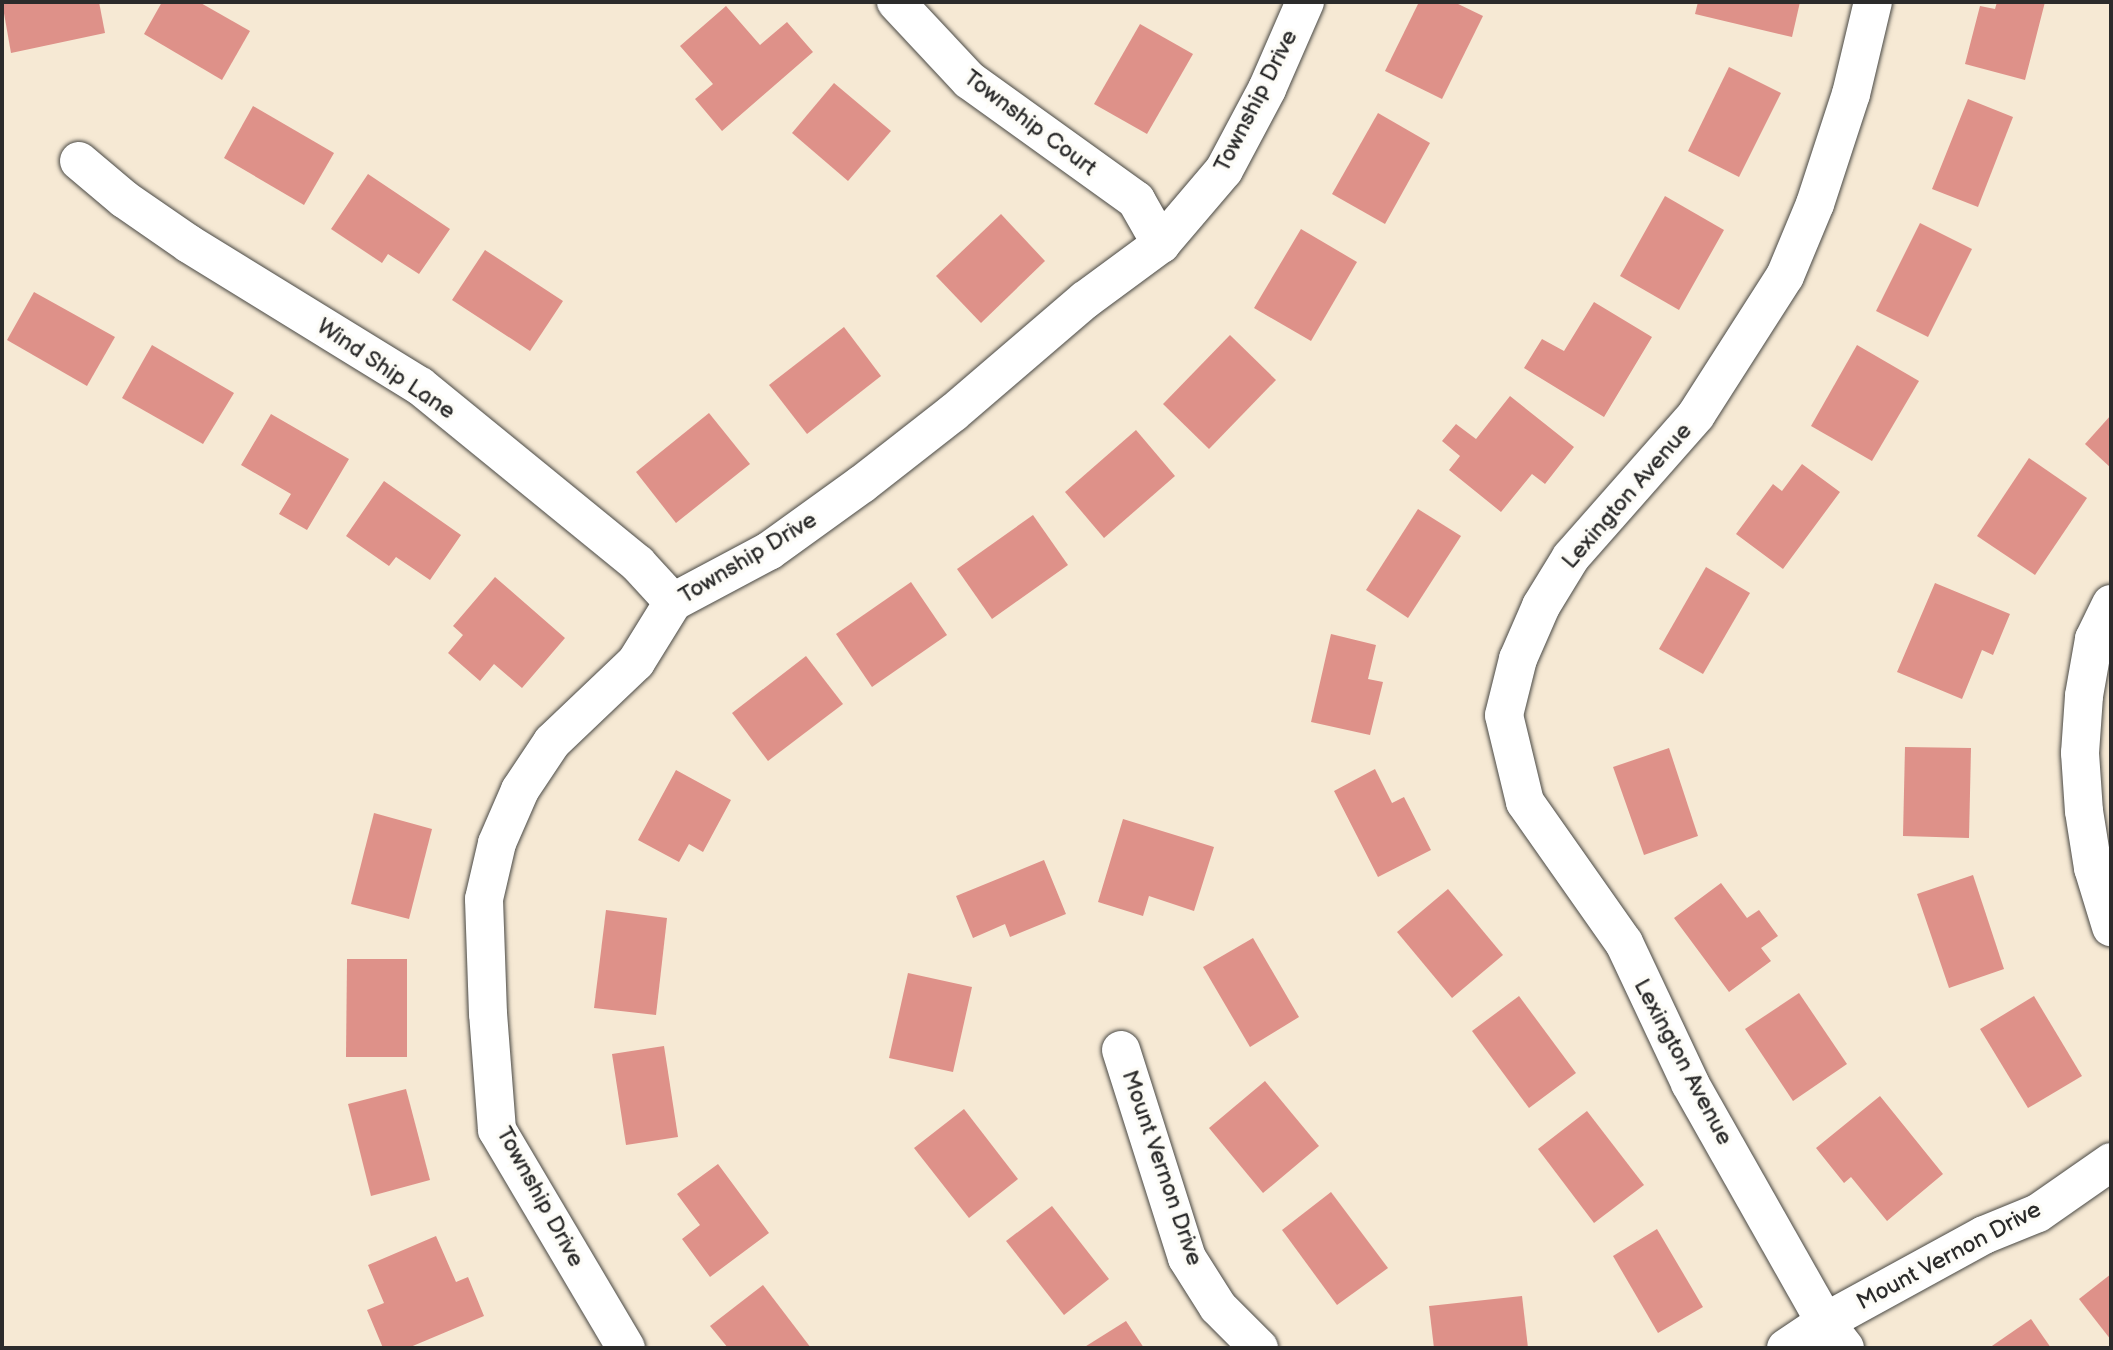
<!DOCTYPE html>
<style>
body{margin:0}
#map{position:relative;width:2113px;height:1350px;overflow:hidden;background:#f6e9d4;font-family:"Balsamiq Sans",sans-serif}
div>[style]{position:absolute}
.building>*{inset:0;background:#de9189}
.roads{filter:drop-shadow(0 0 2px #494844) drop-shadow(0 0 2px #494844)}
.street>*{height:38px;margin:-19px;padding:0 19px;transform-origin:19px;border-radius:19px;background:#fff}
span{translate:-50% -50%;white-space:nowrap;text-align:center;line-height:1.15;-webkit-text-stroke:7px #fdfcf7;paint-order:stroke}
.street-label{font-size:23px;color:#2b2b2b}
.frame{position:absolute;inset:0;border:4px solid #2b2b2b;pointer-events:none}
</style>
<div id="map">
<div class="building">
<div style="clip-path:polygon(2px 2px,99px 2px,105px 33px,11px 53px)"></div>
<div style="clip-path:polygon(162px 2px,199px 2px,250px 31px,222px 80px,144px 34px)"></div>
<div style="clip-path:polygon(1419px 2px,1454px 2px,1483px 16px,1442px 99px,1385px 71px)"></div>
<div style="clip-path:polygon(1698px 2px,1800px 2px,1792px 37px,1695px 14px)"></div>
<div style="clip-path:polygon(1997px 2px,2045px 2px,2025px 80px,1965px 64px,1980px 6px,1995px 9px)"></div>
<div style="clip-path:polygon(726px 6px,760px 45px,787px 22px,813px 52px,722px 131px,695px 99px,713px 84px,680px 46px)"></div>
<div style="clip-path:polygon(1140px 24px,1193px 54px,1147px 134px,1094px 104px)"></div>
<div style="clip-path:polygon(1729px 67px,1781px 93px,1739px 177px,1688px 151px)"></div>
<div style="clip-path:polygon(834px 83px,891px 131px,848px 181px,792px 133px)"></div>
<div style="clip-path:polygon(1968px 99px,2013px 117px,1978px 207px,1932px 189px)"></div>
<div style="clip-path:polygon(253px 106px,334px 153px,304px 205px,224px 158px)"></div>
<div style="clip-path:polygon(1378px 113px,1430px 143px,1385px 224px,1332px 194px)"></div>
<div style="clip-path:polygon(368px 174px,450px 229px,419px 274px,388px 254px,382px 263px,331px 229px)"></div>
<div style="clip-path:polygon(1665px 196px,1724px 230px,1679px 310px,1620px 276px)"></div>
<div style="clip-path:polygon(1001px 214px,1045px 261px,981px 323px,936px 276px)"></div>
<div style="clip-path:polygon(1920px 223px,1972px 249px,1928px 337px,1876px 311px)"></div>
<div style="clip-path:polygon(1301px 229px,1357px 262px,1311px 341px,1254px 308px)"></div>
<div style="clip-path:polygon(485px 250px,563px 301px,530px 351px,452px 300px)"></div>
<div style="clip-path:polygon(34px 292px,115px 337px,87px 386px,7px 340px)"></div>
<div style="clip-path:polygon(1594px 302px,1652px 337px,1604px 417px,1524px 368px,1542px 339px,1564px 351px)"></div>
<div style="clip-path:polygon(844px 327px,881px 376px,807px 434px,769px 385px)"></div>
<div style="clip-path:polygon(1230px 335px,1276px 380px,1209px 449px,1163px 404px)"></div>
<div style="clip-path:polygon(152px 345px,234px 393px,203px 444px,122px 398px)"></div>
<div style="clip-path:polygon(1857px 345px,1919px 381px,1872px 461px,1811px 426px)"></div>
<div style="clip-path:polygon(1510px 396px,1574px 447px,1545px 484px,1532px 474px,1501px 512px,1449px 470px,1460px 456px,1442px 441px,1456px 424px,1476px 439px)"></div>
<div style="clip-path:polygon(709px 413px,750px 464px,676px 523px,636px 472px)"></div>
<div style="clip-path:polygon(271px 414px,349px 459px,307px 530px,279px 514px,291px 494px,241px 465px)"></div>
<div style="clip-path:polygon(2111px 415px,2111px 468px,2085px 444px)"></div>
<div style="clip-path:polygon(1136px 430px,1175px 476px,1104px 538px,1065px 492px)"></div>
<div style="clip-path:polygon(2029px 458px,2087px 498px,2035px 575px,1977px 536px)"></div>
<div style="clip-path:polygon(1802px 464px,1840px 492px,1783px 569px,1736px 534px,1773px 484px,1782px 491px)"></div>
<div style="clip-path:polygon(384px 481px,461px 535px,430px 580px,396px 557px,389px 566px,346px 536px)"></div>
<div style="clip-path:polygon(1418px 509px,1461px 536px,1408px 618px,1366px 590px)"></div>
<div style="clip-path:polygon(1033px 515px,1068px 565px,992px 619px,957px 569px)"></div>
<div style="clip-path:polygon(1706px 567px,1750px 593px,1703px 674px,1659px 649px)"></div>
<div style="clip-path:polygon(495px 577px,565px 638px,522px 688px,494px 664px,480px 681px,448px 653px,463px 635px,453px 626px)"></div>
<div style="clip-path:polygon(911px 582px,947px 635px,872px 687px,836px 634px)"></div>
<div style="clip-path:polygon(1935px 583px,2010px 614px,1993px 655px,1982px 650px,1962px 699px,1897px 672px)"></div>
<div style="clip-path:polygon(1331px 634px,1376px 645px,1368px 679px,1383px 682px,1370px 735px,1311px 722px)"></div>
<div style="clip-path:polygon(806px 656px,843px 704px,768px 761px,732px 713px)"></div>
<div style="clip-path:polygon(1905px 747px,1971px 748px,1969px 838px,1903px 836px)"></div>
<div style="clip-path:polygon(1669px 748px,1698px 836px,1644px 855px,1613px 767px)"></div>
<div style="clip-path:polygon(1375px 769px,1392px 803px,1404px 797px,1431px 850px,1378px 877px,1334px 791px)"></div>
<div style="clip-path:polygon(676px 770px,731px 800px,703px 852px,689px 844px,679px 862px,638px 840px)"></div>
<div style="clip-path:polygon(374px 813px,432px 829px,409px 919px,351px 904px)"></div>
<div style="clip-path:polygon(1123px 819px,1214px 847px,1194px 911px,1149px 896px,1143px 916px,1098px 902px)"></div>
<div style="clip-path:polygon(1044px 860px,1066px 914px,1010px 937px,1005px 924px,973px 938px,956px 896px)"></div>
<div style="clip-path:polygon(1973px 875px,2004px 969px,1949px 988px,1917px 894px)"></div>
<div style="clip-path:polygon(1721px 883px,1747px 918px,1759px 910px,1778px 936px,1761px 948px,1771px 961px,1729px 992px,1674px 918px)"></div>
<div style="clip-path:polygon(1448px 889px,1503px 955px,1452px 998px,1397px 932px)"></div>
<div style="clip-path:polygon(606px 910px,667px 918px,656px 1015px,594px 1008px)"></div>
<div style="clip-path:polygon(1253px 938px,1299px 1017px,1250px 1047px,1203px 967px)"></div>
<div style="clip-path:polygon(347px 959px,407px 959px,407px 1057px,346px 1057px)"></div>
<div style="clip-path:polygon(908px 973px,972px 987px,953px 1072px,889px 1058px)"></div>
<div style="clip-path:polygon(1799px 993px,1847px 1064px,1793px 1101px,1745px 1029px)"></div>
<div style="clip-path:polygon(1519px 996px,1576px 1073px,1529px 1108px,1472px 1031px)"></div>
<div style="clip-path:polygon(2034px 996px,2082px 1076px,2028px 1108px,1980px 1029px)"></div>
<div style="clip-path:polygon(664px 1046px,678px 1137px,626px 1145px,612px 1054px)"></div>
<div style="clip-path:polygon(1265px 1081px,1319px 1146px,1263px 1193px,1209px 1128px)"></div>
<div style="clip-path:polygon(406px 1089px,430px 1180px,371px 1196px,348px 1104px)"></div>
<div style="clip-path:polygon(1880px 1096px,1943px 1174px,1887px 1221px,1851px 1177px,1844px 1183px,1816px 1148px)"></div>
<div style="clip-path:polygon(964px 1109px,1018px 1179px,969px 1218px,914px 1148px)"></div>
<div style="clip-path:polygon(1587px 1111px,1644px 1185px,1594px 1223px,1538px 1149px)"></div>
<div style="clip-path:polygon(718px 1164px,769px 1233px,710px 1277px,682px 1239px,700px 1225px,677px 1194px)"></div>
<div style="clip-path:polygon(1331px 1192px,1388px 1268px,1337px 1305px,1282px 1230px)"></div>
<div style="clip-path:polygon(1052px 1206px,1109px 1279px,1064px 1315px,1006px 1241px)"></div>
<div style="clip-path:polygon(1657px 1229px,1703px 1307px,1658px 1333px,1613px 1256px)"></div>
<div style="clip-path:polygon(436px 1236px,456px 1282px,468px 1277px,484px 1316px,408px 1348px,383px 1348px,367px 1310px,384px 1303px,368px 1265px)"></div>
<div style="clip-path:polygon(2111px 1274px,2111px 1340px,2079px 1299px)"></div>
<div style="clip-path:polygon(763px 1285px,811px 1348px,728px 1348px,710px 1326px)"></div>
<div style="clip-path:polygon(1522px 1296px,1528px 1348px,1434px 1348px,1429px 1306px)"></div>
<div style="clip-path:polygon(2031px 1319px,2051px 1348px,1989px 1348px)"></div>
<div style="clip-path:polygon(1126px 1321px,1144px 1348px,1083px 1348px)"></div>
</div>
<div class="roads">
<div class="street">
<div style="left:896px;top:2px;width:107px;rotate:46.9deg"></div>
<div style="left:969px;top:80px;width:206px;rotate:35.7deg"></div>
<div style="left:1136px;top:200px;width:51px;rotate:60.4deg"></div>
<div style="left:79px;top:161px;width:59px;rotate:40.2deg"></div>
<div style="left:124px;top:199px;width:79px;rotate:34.7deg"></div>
<div style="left:189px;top:244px;width:271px;rotate:31.6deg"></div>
<div style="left:420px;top:386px;width:281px;rotate:39.2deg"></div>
<div style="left:638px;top:564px;width:52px;rotate:47.4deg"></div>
<div style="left:2111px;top:604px;width:39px;rotate:116deg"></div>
<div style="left:2094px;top:639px;width:58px;rotate:100deg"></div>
<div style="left:2084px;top:696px;width:57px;rotate:94deg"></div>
<div style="left:2080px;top:753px;width:58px;rotate:86.1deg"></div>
<div style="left:2084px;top:811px;width:58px;rotate:81deg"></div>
<div style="left:2093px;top:868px;width:62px;rotate:73deg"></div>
<div style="left:1121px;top:1050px;width:218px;rotate:72.4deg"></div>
<div style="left:1187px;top:1258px;width:58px;rotate:57.7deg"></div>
<div style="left:1218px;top:1307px;width:58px;rotate:45deg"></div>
<div style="left:626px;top:1348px;width:253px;rotate:-120.6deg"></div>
<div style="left:497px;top:1130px;width:116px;rotate:-94.4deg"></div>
<div style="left:488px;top:1014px;width:115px;rotate:-92deg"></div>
<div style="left:484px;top:899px;width:57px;rotate:-76.9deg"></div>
<div style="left:497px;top:843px;width:58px;rotate:-66.5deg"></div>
<div style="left:520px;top:790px;width:58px;rotate:-56.3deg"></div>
<div style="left:552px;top:742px;width:116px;rotate:-43.6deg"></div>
<div style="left:636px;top:662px;width:70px;rotate:-58.3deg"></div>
<div style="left:673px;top:602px;width:109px;rotate:-28deg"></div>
<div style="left:769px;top:551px;width:115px;rotate:-35.8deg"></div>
<div style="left:862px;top:484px;width:115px;rotate:-38deg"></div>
<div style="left:953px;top:413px;width:174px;rotate:-40.6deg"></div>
<div style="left:1085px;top:300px;width:94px;rotate:-36.4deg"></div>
<div style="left:1161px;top:244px;width:97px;rotate:-49.6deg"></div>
<div style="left:1224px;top:170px;width:92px;rotate:-62deg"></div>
<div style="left:1267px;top:89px;width:95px;rotate:-66.4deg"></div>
<div style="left:1786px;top:1348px;width:47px;rotate:-33.7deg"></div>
<div style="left:1825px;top:1322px;width:181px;rotate:-28.7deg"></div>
<div style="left:1984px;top:1235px;width:58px;rotate:-22.2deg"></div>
<div style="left:2038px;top:1213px;width:89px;rotate:-34.9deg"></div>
<div style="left:1845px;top:1348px;width:33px;rotate:-128deg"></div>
<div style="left:1825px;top:1322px;width:274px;rotate:-119.5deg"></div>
<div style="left:1690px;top:1083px;width:155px;rotate:-115.2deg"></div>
<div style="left:1624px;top:943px;width:172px;rotate:-125.1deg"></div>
<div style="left:1525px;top:802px;width:89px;rotate:-103.6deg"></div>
<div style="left:1504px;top:715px;width:58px;rotate:-76deg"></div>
<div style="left:1518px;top:659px;width:58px;rotate:-66.5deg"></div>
<div style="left:1541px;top:606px;width:57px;rotate:-58.5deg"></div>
<div style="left:1571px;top:557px;width:189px;rotate:-48.6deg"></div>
<div style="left:1696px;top:415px;width:165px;rotate:-57.4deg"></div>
<div style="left:1785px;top:276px;width:78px;rotate:-67.4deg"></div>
<div style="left:1815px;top:204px;width:116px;rotate:-71.9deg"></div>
<div style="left:1851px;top:94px;width:95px;rotate:-76.6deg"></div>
</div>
</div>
<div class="street-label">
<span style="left:1256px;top:101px;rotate:-63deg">Township Drive</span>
<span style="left:1030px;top:123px;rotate:37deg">Township Court</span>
<span style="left:386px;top:369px;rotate:34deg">Wind Ship Lane</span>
<span style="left:1627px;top:496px;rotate:-49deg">Lexington Avenue</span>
<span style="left:748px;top:558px;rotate:-31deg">Township Drive</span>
<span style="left:1683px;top:1062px;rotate:62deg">Lexington Avenue</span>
<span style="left:1162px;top:1168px;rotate:71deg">Mount Vernon Drive</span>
<span style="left:540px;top:1197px;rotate:61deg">Township Drive</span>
<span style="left:1949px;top:1256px;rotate:-28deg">Mount Vernon Drive</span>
</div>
<div class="frame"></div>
</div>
